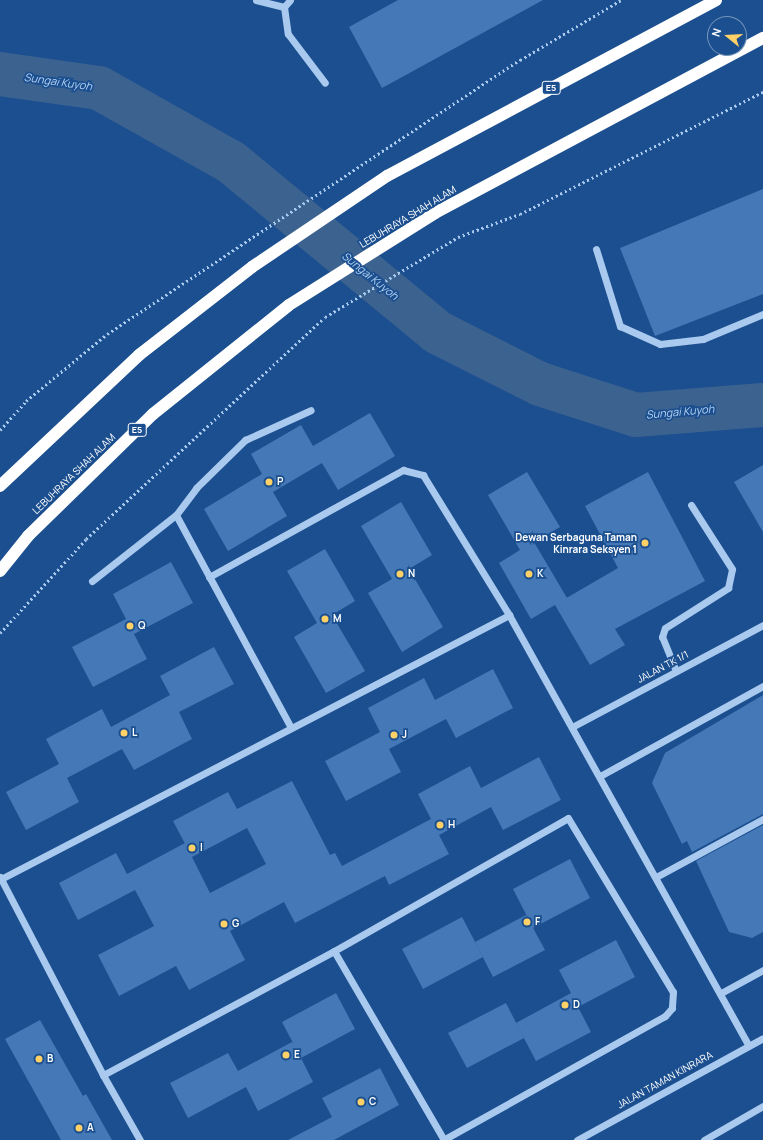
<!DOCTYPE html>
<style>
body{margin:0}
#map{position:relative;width:763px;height:1140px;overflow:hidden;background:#1b4f8f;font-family:Manrope,sans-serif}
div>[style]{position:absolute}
.river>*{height:44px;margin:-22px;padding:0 22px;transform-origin:22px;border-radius:22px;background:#3c6290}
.building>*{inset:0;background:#4478b7}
.path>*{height:2.5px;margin-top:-1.25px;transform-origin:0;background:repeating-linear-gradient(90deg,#a9c9ee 0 2px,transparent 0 5px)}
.minor>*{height:7px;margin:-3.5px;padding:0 3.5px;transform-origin:3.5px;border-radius:3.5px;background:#a9c9ee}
.highway>*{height:12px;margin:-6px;padding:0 6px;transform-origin:6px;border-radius:6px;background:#fff}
.dots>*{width:11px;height:11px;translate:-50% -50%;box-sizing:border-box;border:2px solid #1b4f8f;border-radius:50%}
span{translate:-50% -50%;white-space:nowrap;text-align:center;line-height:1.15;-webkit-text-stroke:3.5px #1b4f8f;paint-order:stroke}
.shield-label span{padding:1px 3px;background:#1b4f8f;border:1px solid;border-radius:3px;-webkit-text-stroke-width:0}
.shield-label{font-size:9px;color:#fff;font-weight:700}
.street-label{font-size:10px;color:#fff}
.poi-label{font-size:10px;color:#fff;font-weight:700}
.left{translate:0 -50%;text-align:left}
.right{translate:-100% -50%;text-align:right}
.water-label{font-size:11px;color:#b5d3f5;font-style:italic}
.north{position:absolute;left:707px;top:16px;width:40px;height:40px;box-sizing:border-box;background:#1b4f8f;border:1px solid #7695bc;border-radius:50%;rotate:288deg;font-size:11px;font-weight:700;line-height:16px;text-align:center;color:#fff}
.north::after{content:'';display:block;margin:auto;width:14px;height:18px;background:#ffd166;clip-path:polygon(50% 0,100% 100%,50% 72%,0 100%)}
</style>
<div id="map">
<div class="river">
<div style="left:0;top:74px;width:100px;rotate:8deg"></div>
<div style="left:99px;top:88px;width:151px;rotate:29.3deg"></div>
<div style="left:231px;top:162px;width:267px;rotate:39.5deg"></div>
<div style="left:437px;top:332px;width:115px;rotate:26.8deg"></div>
<div style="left:540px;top:384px;width:101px;rotate:17.9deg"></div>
<div style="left:636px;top:415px;width:127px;rotate:-4.5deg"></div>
</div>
<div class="building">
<div style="clip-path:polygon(398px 0,543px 0,382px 88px,349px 27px)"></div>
<div style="clip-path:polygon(763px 189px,763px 294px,655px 336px,620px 248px)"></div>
<div style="clip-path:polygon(370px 413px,395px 456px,338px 490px,322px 463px,273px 492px,287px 516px,228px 551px,204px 509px,262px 474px,251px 454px,301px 425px,313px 446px)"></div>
<div style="clip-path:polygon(763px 465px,763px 532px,734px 482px)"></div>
<div style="clip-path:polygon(527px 472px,560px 527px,534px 542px,567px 598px,563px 600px,618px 568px,585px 506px,648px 472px,705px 581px,615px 629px,625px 645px,590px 665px,555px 605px,531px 619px,499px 563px,520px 550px,488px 495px)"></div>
<div style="clip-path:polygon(401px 502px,432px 555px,409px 569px,443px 627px,402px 652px,368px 593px,392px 579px,361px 526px)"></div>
<div style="clip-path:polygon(325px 549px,355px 601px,332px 615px,365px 671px,326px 693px,294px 637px,317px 623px,287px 571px)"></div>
<div style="clip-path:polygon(171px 562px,193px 603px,134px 634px,147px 659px,93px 687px,72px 647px,126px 619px,113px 594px)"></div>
<div style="clip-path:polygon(214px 647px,234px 684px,179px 712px,192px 739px,134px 770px,122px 749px,67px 778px,79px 802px,26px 830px,6px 792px,59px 764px,46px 739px,102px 709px,111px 727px,170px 695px,160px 676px)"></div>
<div style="clip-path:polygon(493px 669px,513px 708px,456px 738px,446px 719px,389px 749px,401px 772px,346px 801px,325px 761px,380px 732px,368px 708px,424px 678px,435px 700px)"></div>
<div style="clip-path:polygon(763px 695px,763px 814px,692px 852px,687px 841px,682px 844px,652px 783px,665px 753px)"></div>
<div style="clip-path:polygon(539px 757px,561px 800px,503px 830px,491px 807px,439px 835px,449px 854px,389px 885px,385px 876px,295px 923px,284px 902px,230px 931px,245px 960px,189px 990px,176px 966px,119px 996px,98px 955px,154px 926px,135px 890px,78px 920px,59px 883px,116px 853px,127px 874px,185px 843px,210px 893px,266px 864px,247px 828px,192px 857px,173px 821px,228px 792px,237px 809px,292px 781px,330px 855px,335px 853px,342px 866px,431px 819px,418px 794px,470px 766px,481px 788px)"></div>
<div style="clip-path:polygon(763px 825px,763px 932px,752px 938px,729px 932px,696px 861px)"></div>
<div style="clip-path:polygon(570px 859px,590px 898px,533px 928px,513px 889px)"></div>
<div style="clip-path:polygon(526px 915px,545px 950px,493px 977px,475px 942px)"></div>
<div style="clip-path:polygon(462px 917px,483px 957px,423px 989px,402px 949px)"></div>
<div style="clip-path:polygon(616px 940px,635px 977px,578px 1007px,591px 1032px,536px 1061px,516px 1023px,571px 993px,559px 970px)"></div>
<div style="clip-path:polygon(336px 993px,355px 1029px,301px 1058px,313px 1082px,258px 1111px,246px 1087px,188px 1118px,170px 1083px,228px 1053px,238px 1071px,292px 1042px,294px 1045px,282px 1022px)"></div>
<div style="clip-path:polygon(506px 1003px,524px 1038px,467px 1068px,448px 1033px)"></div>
<div style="clip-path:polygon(40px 1020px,83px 1096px,86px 1094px,112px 1140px,61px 1140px,5px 1039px)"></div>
<div style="clip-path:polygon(380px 1068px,399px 1105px,334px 1140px,288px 1140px,332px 1117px,322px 1098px)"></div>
</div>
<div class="path">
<div style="left:0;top:430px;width:39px;rotate:-48deg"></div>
<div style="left:26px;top:401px;width:105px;rotate:-39.6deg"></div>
<div style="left:107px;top:334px;width:496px;rotate:-33.6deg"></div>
<div style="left:520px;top:60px;width:117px;rotate:-30.7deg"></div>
<div style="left:0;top:633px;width:127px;rotate:-47.5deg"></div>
<div style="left:86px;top:539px;width:326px;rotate:-42.9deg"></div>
<div style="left:325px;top:317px;width:155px;rotate:-31deg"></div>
<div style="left:458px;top:237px;width:66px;rotate:-20.4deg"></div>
<div style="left:520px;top:214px;width:272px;rotate:-26.7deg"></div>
</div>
<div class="minor">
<div style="left:256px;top:0;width:29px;rotate:14deg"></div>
<div style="left:284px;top:7px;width:9px;rotate:-49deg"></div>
<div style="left:284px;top:7px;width:27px;rotate:82deg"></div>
<div style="left:288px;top:34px;width:61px;rotate:52.9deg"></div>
<div style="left:596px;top:249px;width:81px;rotate:72.7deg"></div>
<div style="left:620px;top:326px;width:44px;rotate:24.2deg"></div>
<div style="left:660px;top:344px;width:43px;rotate:-6.6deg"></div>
<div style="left:703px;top:339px;width:65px;rotate:-22.6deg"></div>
<div style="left:176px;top:515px;width:242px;rotate:61.6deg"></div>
<div style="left:209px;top:577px;width:222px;rotate:-28.9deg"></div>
<div style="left:403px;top:470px;width:21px;rotate:14deg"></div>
<div style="left:423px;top:475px;width:164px;rotate:58.4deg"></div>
<div style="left:509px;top:615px;width:493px;rotate:60.9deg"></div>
<div style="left:92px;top:581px;width:107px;rotate:-38.2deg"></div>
<div style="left:176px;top:515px;width:34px;rotate:-53deg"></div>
<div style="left:196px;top:488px;width:69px;rotate:-44.4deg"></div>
<div style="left:245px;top:440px;width:72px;rotate:-24.4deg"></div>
<div style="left:676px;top:671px;width:37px;rotate:-112deg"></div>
<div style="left:662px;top:637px;width:9px;rotate:-72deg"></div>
<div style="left:665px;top:628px;width:75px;rotate:-32.4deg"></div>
<div style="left:728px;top:588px;width:19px;rotate:-78deg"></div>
<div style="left:732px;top:569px;width:76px;rotate:-122.6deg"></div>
<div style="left:572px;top:727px;width:217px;rotate:-28.1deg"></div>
<div style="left:600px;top:776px;width:186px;rotate:-28.9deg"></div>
<div style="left:0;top:877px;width:223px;rotate:62.5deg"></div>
<div style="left:103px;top:1075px;width:75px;rotate:60.4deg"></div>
<div style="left:656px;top:877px;width:122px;rotate:-28.5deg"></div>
<div style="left:1px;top:879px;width:573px;rotate:-27.46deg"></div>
<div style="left:334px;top:951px;width:219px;rotate:59.8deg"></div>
<div style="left:721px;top:993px;width:48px;rotate:-28.7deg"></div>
<div style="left:103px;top:1075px;width:262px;rotate:-28.2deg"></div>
<div style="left:334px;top:951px;width:269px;rotate:-29.6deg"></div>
<div style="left:568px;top:818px;width:203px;rotate:58.9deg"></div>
<div style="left:673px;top:992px;width:16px;rotate:94deg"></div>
<div style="left:672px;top:1008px;width:11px;rotate:131deg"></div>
<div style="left:665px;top:1016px;width:254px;rotate:150.8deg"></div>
<div style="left:577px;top:1140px;width:212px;rotate:-28.7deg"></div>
<div style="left:704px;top:1140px;width:68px;rotate:-30deg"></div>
</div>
<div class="highway">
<div style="left:0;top:486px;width:191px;rotate:-43.3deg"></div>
<div style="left:139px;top:355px;width:143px;rotate:-37.9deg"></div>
<div style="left:252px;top:267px;width:163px;rotate:-34deg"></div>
<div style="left:387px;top:176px;width:373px;rotate:-28.1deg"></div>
<div style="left:0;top:571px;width:45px;rotate:-51.3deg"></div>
<div style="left:28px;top:536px;width:175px;rotate:-44.3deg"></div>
<div style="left:153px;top:414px;width:174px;rotate:-38.7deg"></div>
<div style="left:289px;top:305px;width:173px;rotate:-32.2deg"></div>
<div style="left:435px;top:213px;width:372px;rotate:-28.1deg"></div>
</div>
<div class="dots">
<div style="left:269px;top:482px;background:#ffd166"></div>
<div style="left:645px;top:543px;background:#ffd166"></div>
<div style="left:400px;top:574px;background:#ffd166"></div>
<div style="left:529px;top:574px;background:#ffd166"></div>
<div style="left:325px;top:619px;background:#ffd166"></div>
<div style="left:130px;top:626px;background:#ffd166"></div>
<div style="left:124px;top:733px;background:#ffd166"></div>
<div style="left:394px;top:735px;background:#ffd166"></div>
<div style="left:440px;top:825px;background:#ffd166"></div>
<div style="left:192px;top:848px;background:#ffd166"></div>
<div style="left:527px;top:922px;background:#ffd166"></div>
<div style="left:224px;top:924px;background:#ffd166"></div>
<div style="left:565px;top:1005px;background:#ffd166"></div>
<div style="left:286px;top:1055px;background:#ffd166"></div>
<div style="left:39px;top:1059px;background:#ffd166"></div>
<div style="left:361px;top:1102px;background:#ffd166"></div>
<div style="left:79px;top:1128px;background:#ffd166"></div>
</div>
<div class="shield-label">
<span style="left:551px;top:88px">E5</span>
<span style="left:137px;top:430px">E5</span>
</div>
<div class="street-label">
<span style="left:408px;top:217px;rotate:-31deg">LEBUHRAYA SHAH ALAM</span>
<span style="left:74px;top:474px;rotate:-44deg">LEBUHRAYA SHAH ALAM</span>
<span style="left:663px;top:667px;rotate:-28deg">JALAN TK 1/1</span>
<span style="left:665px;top:1080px;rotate:-29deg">JALAN TAMAN KINRARA</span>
</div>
<div class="poi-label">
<span class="left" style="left:277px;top:482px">P</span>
<span class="right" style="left:637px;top:543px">Dewan Serbaguna Taman<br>Kinrara Seksyen 1</span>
<span class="left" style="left:408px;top:574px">N</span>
<span class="left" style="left:537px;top:574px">K</span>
<span class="left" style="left:333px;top:619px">M</span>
<span class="left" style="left:138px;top:626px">Q</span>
<span class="left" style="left:132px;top:733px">L</span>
<span class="left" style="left:402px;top:735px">J</span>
<span class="left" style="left:448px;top:825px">H</span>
<span class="left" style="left:200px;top:848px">I</span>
<span class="left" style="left:535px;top:922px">F</span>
<span class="left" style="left:232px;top:924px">G</span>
<span class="left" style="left:573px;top:1005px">D</span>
<span class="left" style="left:294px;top:1055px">E</span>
<span class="left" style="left:47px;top:1059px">B</span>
<span class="left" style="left:369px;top:1102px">C</span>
<span class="left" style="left:87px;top:1128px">A</span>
</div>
<div class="water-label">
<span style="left:58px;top:82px;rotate:8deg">Sungai Kuyoh</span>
<span style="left:370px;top:276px;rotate:39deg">Sungai Kuyoh</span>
<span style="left:680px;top:412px;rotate:-5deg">Sungai Kuyoh</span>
</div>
<div class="north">N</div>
</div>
